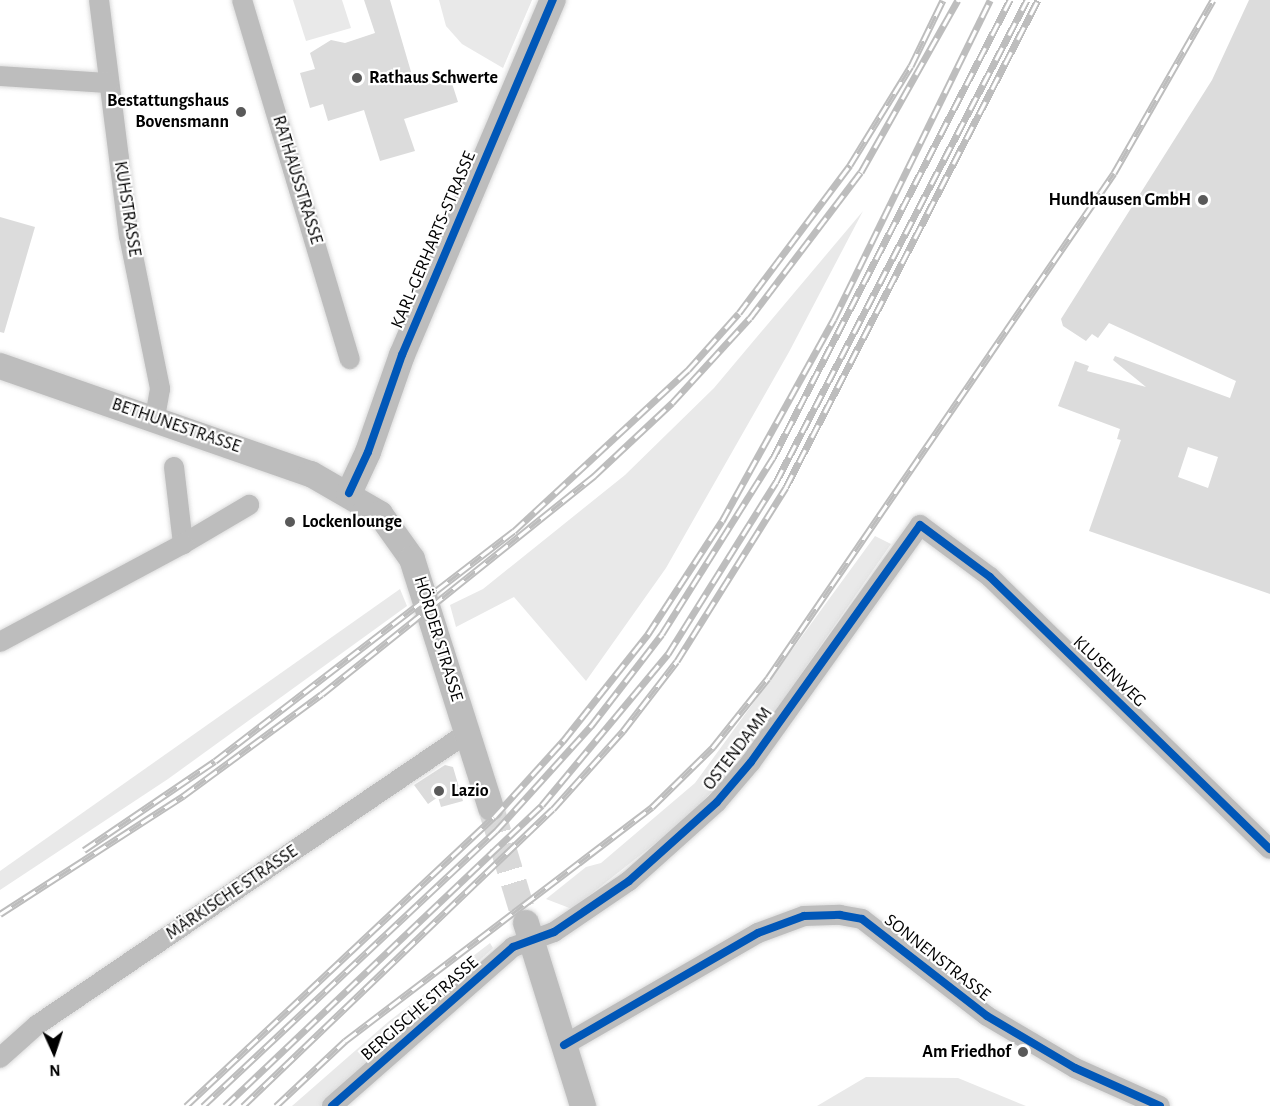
<!DOCTYPE html>
<meta charset="utf-8">
<style>
body{margin:0}
#map{position:relative;width:1270px;height:1106px;overflow:hidden;background:#fff;font-family:"Alegreya Sans",sans-serif}
div>[style]{position:absolute}
.green>*{inset:0;background:#e9e9e9}
.building>*{inset:0;background:#dcdcdc}
.major-tunnel>*{height:26px;margin-top:-13px;transform-origin:0;background:repeating-linear-gradient(90deg,#d9d9d9 0 26px,transparent 0 39px)}
.roads{filter:drop-shadow(0 0 2px #dbdbdb) drop-shadow(0 0 2px #dbdbdb)}
.minor>*{height:20px;margin:-10px;padding:0 10px;transform-origin:10px;border-radius:10px;background:#bdbdbd}
.major>*{height:26px;margin:-13px;padding:0 13px;transform-origin:13px;border-radius:13px;background:#bdbdbd}
.rail>*{height:7px;margin-top:-3.5px;transform-origin:0;background:repeating-linear-gradient(90deg,#fff 0 14px,#bdbdbd 0 28px);box-sizing:border-box;border-block:2px solid #bdbdbd}
.cycleway>*{height:8px;margin:-4px;padding:0 4px;transform-origin:4px;border-radius:4px;background:#0057b8}
.dots>*{width:16px;height:16px;translate:-50% -50%;box-sizing:border-box;border:3px solid #fff;border-radius:50%}
span{translate:-50% -50%;white-space:nowrap;text-align:center;line-height:1.15;-webkit-text-stroke:4.5px #fff;paint-order:stroke}
.poi-label{font-size:18px;color:#000;font-weight:700}
.left{translate:0 -50%;text-align:left}
.right{translate:-100% -50%;text-align:right}
.street-label{font-size:18px;color:#000}
.north{position:absolute;left:24px;top:1022px;width:60px;height:60px;-webkit-text-stroke:4px #fff;paint-order:stroke;rotate:177deg;font-size:16px;font-weight:700;line-height:24px;text-align:center;color:#000}
.north::after{content:'';display:block;margin:auto;width:21px;height:27px;background:#000;clip-path:polygon(50% 0,100% 100%,50% 72%,0 100%)}
</style>
<div id="map">
<div class="green">
<div style="clip-path:polygon(293px 0,342px 0,351px 28px,306px 41px)"></div>
<div style="clip-path:polygon(439px 0,532px 0,503px 68px,462px 44px,446px 26px)"></div>
<div style="clip-path:polygon(863px 211px,789px 352px,666px 568px,586px 681px,514px 597px,456px 627px,450px 605px,483px 589px,625px 475px,714px 388px)"></div>
<div style="clip-path:polygon(875px 536px,891px 544px,742px 759px,686px 819px,572px 909px,546px 899px,586px 867px,601px 863px,695px 783px)"></div>
<div style="clip-path:polygon(400px 589px,407px 606px,168px 779px,0 890px,0 871px)"></div>
<div style="clip-path:polygon(490px 943px,493px 948px,321px 1106px,292px 1106px,388px 1022px)"></div>
<div style="clip-path:polygon(866px 1077px,958px 1078px,1026px 1106px,817px 1106px)"></div>
</div>
<div class="building">
<div style="clip-path:polygon(364px 0,390px 0,414px 82px,448px 71px,458px 102px,404px 119px,415px 151px,380px 161px,364px 110px,328px 121px,323px 104px,310px 108px,300px 73px,315px 69px,310px 53px,331px 40px,345px 43px,375px 33px)"></div>
<div style="clip-path:polygon(evenodd,1249px 0,1270px 0,1270px 594px,1089px 531px,1121px 440px,1117px 439px,1120px 429px,1058px 406px,1075px 361px,1089px 366px,1087px 371px,1146px 387px,1113px 360px,1115px 356px,1230px 398px,1236px 381px,1109px 323px,1098px 338px,1092px 334px,1086px 341px,1063px 326px,1061px 319px,1212px 80px,1249px 0,1188px 447px,1218px 457px,1208px 488px,1178px 477px,1188px 447px)"></div>
<div style="clip-path:polygon(0 217px,35px 227px,4px 333px,0 332px)"></div>
<div style="clip-path:polygon(445px 765px,453px 767px,463px 801px,441px 807px,438px 797px,428px 804px,414px 785px)"></div>
</div>
<div class="major-tunnel">
<div style="left:491px;top:808px;width:120px;rotate:73.1deg"></div>
</div>
<div class="roads">
<div class="minor">
<div style="left:99px;top:0;width:238px;rotate:82.8deg"></div>
<div style="left:129px;top:236px;width:156px;rotate:78.5deg"></div>
<div style="left:160px;top:389px;width:27px;rotate:100deg"></div>
<div style="left:242px;top:0;width:375px;rotate:73.3deg"></div>
<div style="left:0;top:76px;width:109px;rotate:3.7deg"></div>
<div style="left:174px;top:467px;width:78px;rotate:83.3deg"></div>
<div style="left:183px;top:544px;width:77px;rotate:-30.6deg"></div>
<div style="left:0;top:642px;width:208px;rotate:-28.2deg"></div>
<div style="left:564px;top:1045px;width:224px;rotate:-30deg"></div>
<div style="left:758px;top:933px;width:49px;rotate:-20.3deg"></div>
<div style="left:804px;top:916px;width:36px;rotate:-2deg"></div>
<div style="left:840px;top:915px;width:22px;rotate:10deg"></div>
<div style="left:862px;top:919px;width:158px;rotate:37.8deg"></div>
<div style="left:987px;top:1016px;width:102px;rotate:30.6deg"></div>
<div style="left:1075px;top:1068px;width:93px;rotate:24.1deg"></div>
<div style="left:0;top:1058px;width:50px;rotate:-41.7deg"></div>
<div style="left:37px;top:1025px;width:520px;rotate:-34.18deg"></div>
<div style="left:332px;top:1106px;width:241px;rotate:-41.3deg"></div>
<div style="left:513px;top:947px;width:44px;rotate:-20.1deg"></div>
<div style="left:554px;top:932px;width:91px;rotate:-34.2deg"></div>
<div style="left:629px;top:881px;width:118px;rotate:-41.9deg"></div>
<div style="left:717px;top:802px;width:52px;rotate:-49.6deg"></div>
<div style="left:751px;top:762px;width:291px;rotate:-54.5deg"></div>
<div style="left:920px;top:525px;width:87px;rotate:36.6deg"></div>
<div style="left:990px;top:577px;width:390px;rotate:44.2deg"></div>
</div>
<div class="major">
<div style="left:0;top:366px;width:329px;rotate:19.2deg"></div>
<div style="left:311px;top:474px;width:80px;rotate:30.1deg"></div>
<div style="left:380px;top:514px;width:55px;rotate:54.6deg"></div>
<div style="left:412px;top:559px;width:261px;rotate:72.4deg"></div>
<div style="left:349px;top:493px;width:45px;rotate:-65.1deg"></div>
<div style="left:368px;top:452px;width:103px;rotate:-70.7deg"></div>
<div style="left:402px;top:355px;width:386px;rotate:-67deg"></div>
<div style="left:526px;top:923px;width:192px;rotate:72.7deg"></div>
</div>
</div>
<div class="rail">
<div style="left:84px;top:850px;width:158px;rotate:-34.2deg"></div>
<div style="left:215px;top:761px;width:377px;rotate:-37.6deg"></div>
<div style="left:514px;top:531px;width:237px;rotate:-42.8deg"></div>
<div style="left:688px;top:370px;width:76px;rotate:-48.2deg"></div>
<div style="left:739px;top:313px;width:185px;rotate:-53.1deg"></div>
<div style="left:850px;top:165px;width:116px;rotate:-58.4deg"></div>
<div style="left:911px;top:66px;width:73px;rotate:-64.1deg"></div>
<div style="left:0;top:914px;width:218px;rotate:-32.8deg"></div>
<div style="left:183px;top:796px;width:172px;rotate:-36.3deg"></div>
<div style="left:322px;top:694px;width:349px;rotate:-38.7deg"></div>
<div style="left:594px;top:476px;width:107px;rotate:-43.1deg"></div>
<div style="left:672px;top:403px;width:115px;rotate:-47.5deg"></div>
<div style="left:750px;top:318px;width:183px;rotate:-52.8deg"></div>
<div style="left:861px;top:172px;width:197px;rotate:-60.6deg"></div>
<div style="left:186px;top:1106px;width:422px;rotate:-43.2deg"></div>
<div style="left:494px;top:817px;width:103px;rotate:-47.8deg"></div>
<div style="left:563px;top:741px;width:137px;rotate:-51.5deg"></div>
<div style="left:648px;top:634px;width:135px;rotate:-56.8deg"></div>
<div style="left:722px;top:521px;width:231px;rotate:-61deg"></div>
<div style="left:834px;top:319px;width:355px;rotate:-63.9deg"></div>
<div style="left:203px;top:1106px;width:402px;rotate:-43.2deg"></div>
<div style="left:496px;top:831px;width:142px;rotate:-47.9deg"></div>
<div style="left:591px;top:726px;width:116px;rotate:-52.3deg"></div>
<div style="left:662px;top:634px;width:208px;rotate:-57.8deg"></div>
<div style="left:773px;top:458px;width:516px;rotate:-62.64deg"></div>
<div style="left:225px;top:1106px;width:437px;rotate:-43.5deg"></div>
<div style="left:542px;top:805px;width:197px;rotate:-50.2deg"></div>
<div style="left:668px;top:654px;width:203px;rotate:-57.9deg"></div>
<div style="left:776px;top:482px;width:543px;rotate:-62.49deg"></div>
<div style="left:243px;top:1106px;width:429px;rotate:-43.8deg"></div>
<div style="left:553px;top:809px;width:105px;rotate:-48.1deg"></div>
<div style="left:623px;top:731px;width:88px;rotate:-52.4deg"></div>
<div style="left:677px;top:661px;width:205px;rotate:-57.9deg"></div>
<div style="left:786px;top:487px;width:548px;rotate:-62.64deg"></div>
<div style="left:276px;top:1106px;width:95px;rotate:-43.3deg"></div>
<div style="left:345px;top:1041px;width:386px;rotate:-37.3deg"></div>
<div style="left:652px;top:807px;width:86px;rotate:-44.5deg"></div>
<div style="left:713px;top:747px;width:88px;rotate:-51.4deg"></div>
<div style="left:768px;top:678px;width:612px;rotate:-55.58deg"></div>
<div style="left:1114px;top:173px;width:199px;rotate:-60.2deg"></div>
</div>
<div class="cycleway">
<div style="left:349px;top:493px;width:45px;rotate:-65.1deg"></div>
<div style="left:368px;top:452px;width:103px;rotate:-70.7deg"></div>
<div style="left:402px;top:355px;width:386px;rotate:-67deg"></div>
<div style="left:564px;top:1045px;width:224px;rotate:-30deg"></div>
<div style="left:758px;top:933px;width:49px;rotate:-20.3deg"></div>
<div style="left:804px;top:916px;width:36px;rotate:-2deg"></div>
<div style="left:840px;top:915px;width:22px;rotate:10deg"></div>
<div style="left:862px;top:919px;width:158px;rotate:37.8deg"></div>
<div style="left:987px;top:1016px;width:102px;rotate:30.6deg"></div>
<div style="left:1075px;top:1068px;width:93px;rotate:24.1deg"></div>
<div style="left:332px;top:1106px;width:241px;rotate:-41.3deg"></div>
<div style="left:513px;top:947px;width:44px;rotate:-20.1deg"></div>
<div style="left:554px;top:932px;width:91px;rotate:-34.2deg"></div>
<div style="left:629px;top:881px;width:118px;rotate:-41.9deg"></div>
<div style="left:717px;top:802px;width:52px;rotate:-49.6deg"></div>
<div style="left:751px;top:762px;width:291px;rotate:-54.5deg"></div>
<div style="left:920px;top:525px;width:87px;rotate:36.6deg"></div>
<div style="left:990px;top:577px;width:390px;rotate:44.2deg"></div>
</div>
<div class="dots">
<div style="left:357px;top:78px;background:#595959"></div>
<div style="left:241px;top:112px;background:#595959"></div>
<div style="left:1203px;top:200px;background:#595959"></div>
<div style="left:290px;top:522px;background:#595959"></div>
<div style="left:439px;top:791px;background:#595959"></div>
<div style="left:1023px;top:1052px;background:#595959"></div>
</div>
<div class="poi-label">
<span class="left" style="left:369px;top:78px">Rathaus Schwerte</span>
<span class="right" style="left:229px;top:112px">Bestattungshaus<br>Bovensmann</span>
<span class="right" style="left:1191px;top:200px">Hundhausen GmbH</span>
<span class="left" style="left:302px;top:522px">Lockenlounge</span>
<span class="left" style="left:451px;top:791px">Lazio</span>
<span class="right" style="left:1011px;top:1052px">Am Friedhof</span>
</div>
<div class="street-label">
<span style="left:297px;top:180px;rotate:73deg">RATHAUSSTRASSE</span>
<span style="left:127px;top:209px;rotate:81deg">KUHSTRASSE</span>
<span style="left:434px;top:240px;rotate:-67deg">KARL-GERHARTS-STRASSE</span>
<span style="left:176px;top:426px;rotate:19deg">BETHUNESTRASSE</span>
<span style="left:438px;top:639px;rotate:73deg">HÖRDER STRASSE</span>
<span style="left:1109px;top:672px;rotate:44deg">KLUSENWEG</span>
<span style="left:738px;top:749px;rotate:-52deg">OSTENDAMM</span>
<span style="left:232px;top:893px;rotate:-34deg">MÄRKISCHE STRASSE</span>
<span style="left:937px;top:958px;rotate:38deg">SONNENSTRASSE</span>
<span style="left:420px;top:1009px;rotate:-41deg">BERGISCHE STRASSE</span>
</div>
<div class="north">N</div>
</div>
